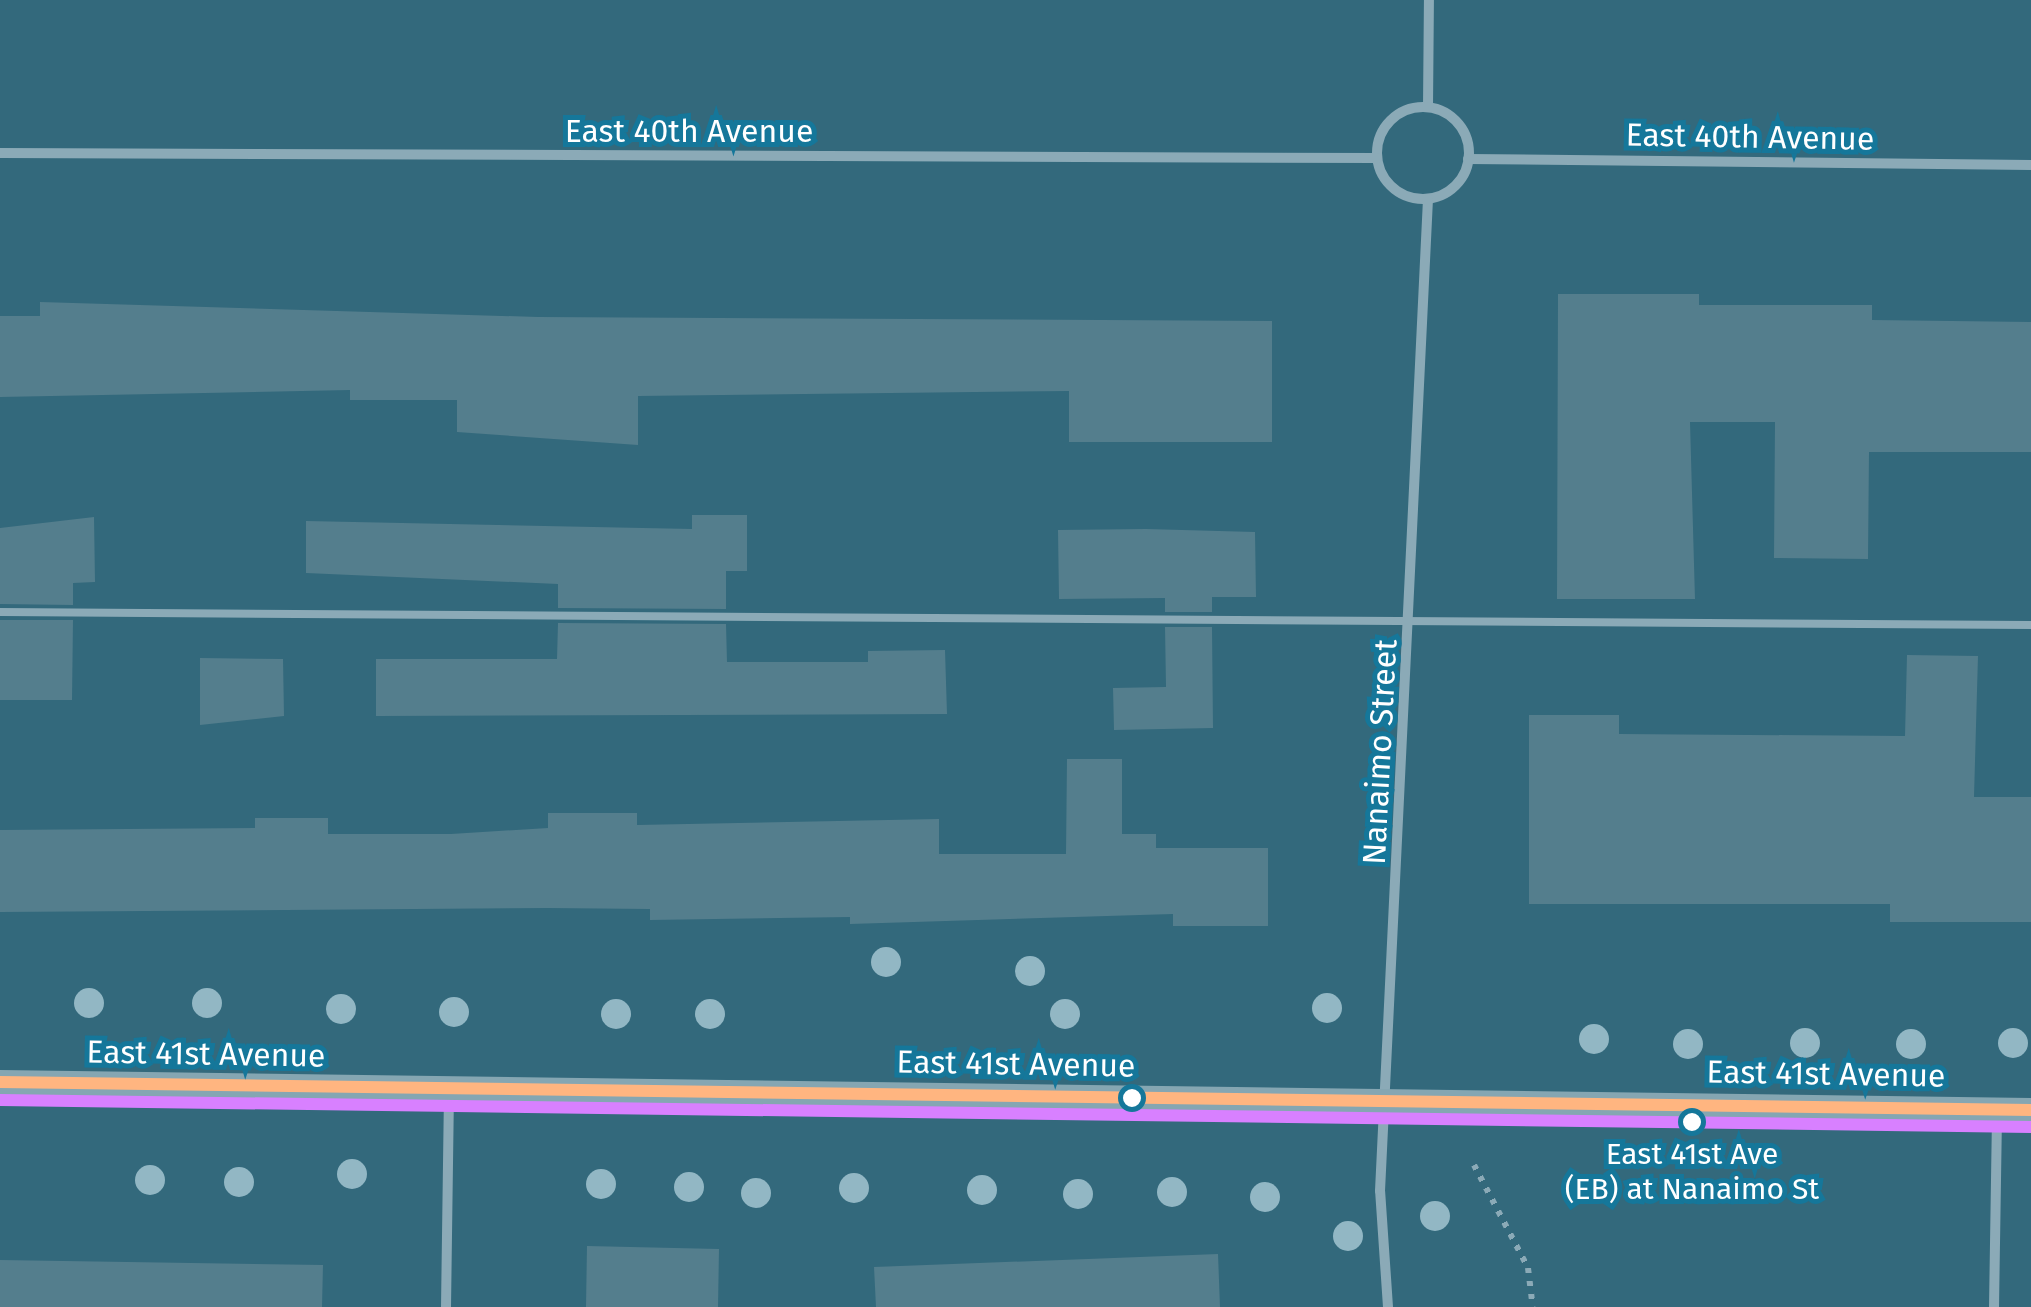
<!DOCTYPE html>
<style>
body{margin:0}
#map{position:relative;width:2031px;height:1307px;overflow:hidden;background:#33697c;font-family:"Fira Sans",sans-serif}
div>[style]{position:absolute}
.building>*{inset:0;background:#547e8d}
.path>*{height:6px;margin-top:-3px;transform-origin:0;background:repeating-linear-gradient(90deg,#8baab7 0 5px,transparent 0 13px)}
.lane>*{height:8px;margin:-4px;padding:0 4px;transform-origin:4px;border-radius:4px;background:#8baab7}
.street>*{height:10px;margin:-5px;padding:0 5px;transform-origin:5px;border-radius:5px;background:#8baab7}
.street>.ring{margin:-5px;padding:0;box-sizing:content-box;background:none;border:10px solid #8baab7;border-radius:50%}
.secondary>*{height:25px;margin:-12.5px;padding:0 12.5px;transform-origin:12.5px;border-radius:12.5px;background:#85a6b2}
.bus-1>*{height:12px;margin:-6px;padding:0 6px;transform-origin:6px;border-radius:6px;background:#ffb580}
.bus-2>*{height:12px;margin:-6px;padding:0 6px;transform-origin:6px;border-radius:6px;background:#d880ff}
.trees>*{width:30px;height:30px;margin:-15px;border-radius:50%;background:#92b7c4}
.dots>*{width:28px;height:28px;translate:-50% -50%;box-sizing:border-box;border:5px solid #15779a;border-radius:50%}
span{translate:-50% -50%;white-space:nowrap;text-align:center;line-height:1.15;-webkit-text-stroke:10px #15779a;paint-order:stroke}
.bus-label{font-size:30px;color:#fff}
.street-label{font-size:32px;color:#fff}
</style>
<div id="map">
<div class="building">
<div style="clip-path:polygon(1558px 294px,1699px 294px,1699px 305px,1872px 305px,1872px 320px,2031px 322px,2031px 452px,1869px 452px,1868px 559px,1774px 558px,1775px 422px,1690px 422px,1695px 599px,1557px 599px)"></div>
<div style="clip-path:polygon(40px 302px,538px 317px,1272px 321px,1272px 442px,1069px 442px,1069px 391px,638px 396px,638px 445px,457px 432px,457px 400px,350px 400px,350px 390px,0 397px,0 316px,40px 316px)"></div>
<div style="clip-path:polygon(692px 515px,747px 515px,747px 571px,726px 571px,726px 609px,558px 608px,558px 584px,306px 573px,306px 521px,692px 529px)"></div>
<div style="clip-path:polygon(94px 517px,95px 582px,73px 583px,73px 605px,0 604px,0 528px)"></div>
<div style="clip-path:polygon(1146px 529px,1255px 532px,1256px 597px,1212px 597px,1212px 612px,1165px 612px,1165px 598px,1059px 599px,1058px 530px)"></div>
<div style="clip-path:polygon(0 620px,73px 620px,72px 700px,0 700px)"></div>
<div style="clip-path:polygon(558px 623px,726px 624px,727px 662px,868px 662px,868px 651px,945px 650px,947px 714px,376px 716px,376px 659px,557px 659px)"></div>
<div style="clip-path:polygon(1165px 627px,1212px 627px,1213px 728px,1114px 730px,1113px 688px,1166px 687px)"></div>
<div style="clip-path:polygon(1907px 655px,1978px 656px,1974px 797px,2031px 797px,2031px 922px,1890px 922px,1890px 904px,1529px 904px,1529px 715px,1619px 715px,1619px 734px,1905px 736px)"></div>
<div style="clip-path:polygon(200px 658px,283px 659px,284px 716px,200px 725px)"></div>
<div style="clip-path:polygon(1067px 759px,1122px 759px,1122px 834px,1156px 834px,1156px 848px,1268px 848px,1268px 926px,1173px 926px,1173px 914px,850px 924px,850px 917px,650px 920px,650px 909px,548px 908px,0 912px,0 830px,255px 828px,255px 818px,328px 818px,328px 834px,451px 834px,548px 828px,548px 813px,637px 813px,637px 825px,939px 819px,939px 854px,1066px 854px)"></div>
<div style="clip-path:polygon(587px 1246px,719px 1249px,718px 1307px,586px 1307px)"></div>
<div style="clip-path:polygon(1218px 1254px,1220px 1307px,876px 1307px,874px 1267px)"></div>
<div style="clip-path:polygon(0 1260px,323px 1265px,322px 1307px,0 1307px)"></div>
</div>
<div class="path">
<div style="left:1474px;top:1165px;width:116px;rotate:62.3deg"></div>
<div style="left:1528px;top:1268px;width:39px;rotate:83deg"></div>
</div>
<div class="lane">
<div style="left:0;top:612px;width:2031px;rotate:0.37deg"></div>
</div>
<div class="street">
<div style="left:1428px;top:107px;width:107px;rotate:-89.5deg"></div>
<div class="ring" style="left:1377px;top:107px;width:82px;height:82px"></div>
<div style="left:0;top:153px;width:1377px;rotate:0.21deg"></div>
<div style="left:1468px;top:159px;width:563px;rotate:0.61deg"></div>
<div style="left:446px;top:1307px;width:216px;rotate:-89.2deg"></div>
<div style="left:1388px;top:1307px;width:116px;rotate:-93.9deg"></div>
<div style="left:1380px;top:1191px;width:993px;rotate:-87.23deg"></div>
<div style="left:1994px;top:1307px;width:197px;rotate:-89.1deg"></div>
</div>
<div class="secondary">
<div style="left:0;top:1082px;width:2031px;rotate:0.79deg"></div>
</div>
<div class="bus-1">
<div style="left:0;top:1082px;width:2031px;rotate:0.79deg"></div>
</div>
<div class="bus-2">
<div style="left:0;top:1100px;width:2031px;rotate:0.76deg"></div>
</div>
<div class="trees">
<div style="left:886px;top:962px"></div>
<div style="left:1030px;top:971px"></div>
<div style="left:89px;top:1003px"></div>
<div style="left:207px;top:1003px"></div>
<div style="left:1327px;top:1008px"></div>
<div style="left:341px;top:1009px"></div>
<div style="left:454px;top:1012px"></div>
<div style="left:616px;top:1014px"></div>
<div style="left:710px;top:1014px"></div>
<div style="left:1065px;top:1014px"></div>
<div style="left:1594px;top:1039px"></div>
<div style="left:1805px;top:1043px"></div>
<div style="left:2013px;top:1043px"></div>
<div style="left:1688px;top:1044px"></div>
<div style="left:1911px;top:1044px"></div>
<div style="left:352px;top:1174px"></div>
<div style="left:150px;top:1180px"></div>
<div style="left:239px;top:1182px"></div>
<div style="left:601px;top:1184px"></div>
<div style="left:689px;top:1187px"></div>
<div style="left:854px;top:1188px"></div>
<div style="left:982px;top:1190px"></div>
<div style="left:1172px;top:1192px"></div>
<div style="left:756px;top:1193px"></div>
<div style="left:1078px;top:1194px"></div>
<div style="left:1265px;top:1197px"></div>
<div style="left:1435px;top:1216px"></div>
<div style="left:1348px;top:1236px"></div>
</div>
<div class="dots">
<div style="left:1132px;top:1098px;background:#fff"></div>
<div style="left:1692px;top:1122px;background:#fff"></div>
</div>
<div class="bus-label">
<span style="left:1692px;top:1171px">East 41st Ave<br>(EB) at Nanaimo St</span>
</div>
<div class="street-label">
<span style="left:689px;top:131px">East 40th Avenue</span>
<span style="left:1750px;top:137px;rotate:1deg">East 40th Avenue</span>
<span style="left:1380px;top:752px;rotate:-87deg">Nanaimo Street</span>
<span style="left:206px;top:1054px;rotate:1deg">East 41st Avenue</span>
<span style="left:1016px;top:1064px;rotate:1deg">East 41st Avenue</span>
<span style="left:1826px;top:1074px;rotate:1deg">East 41st Avenue</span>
</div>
</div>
